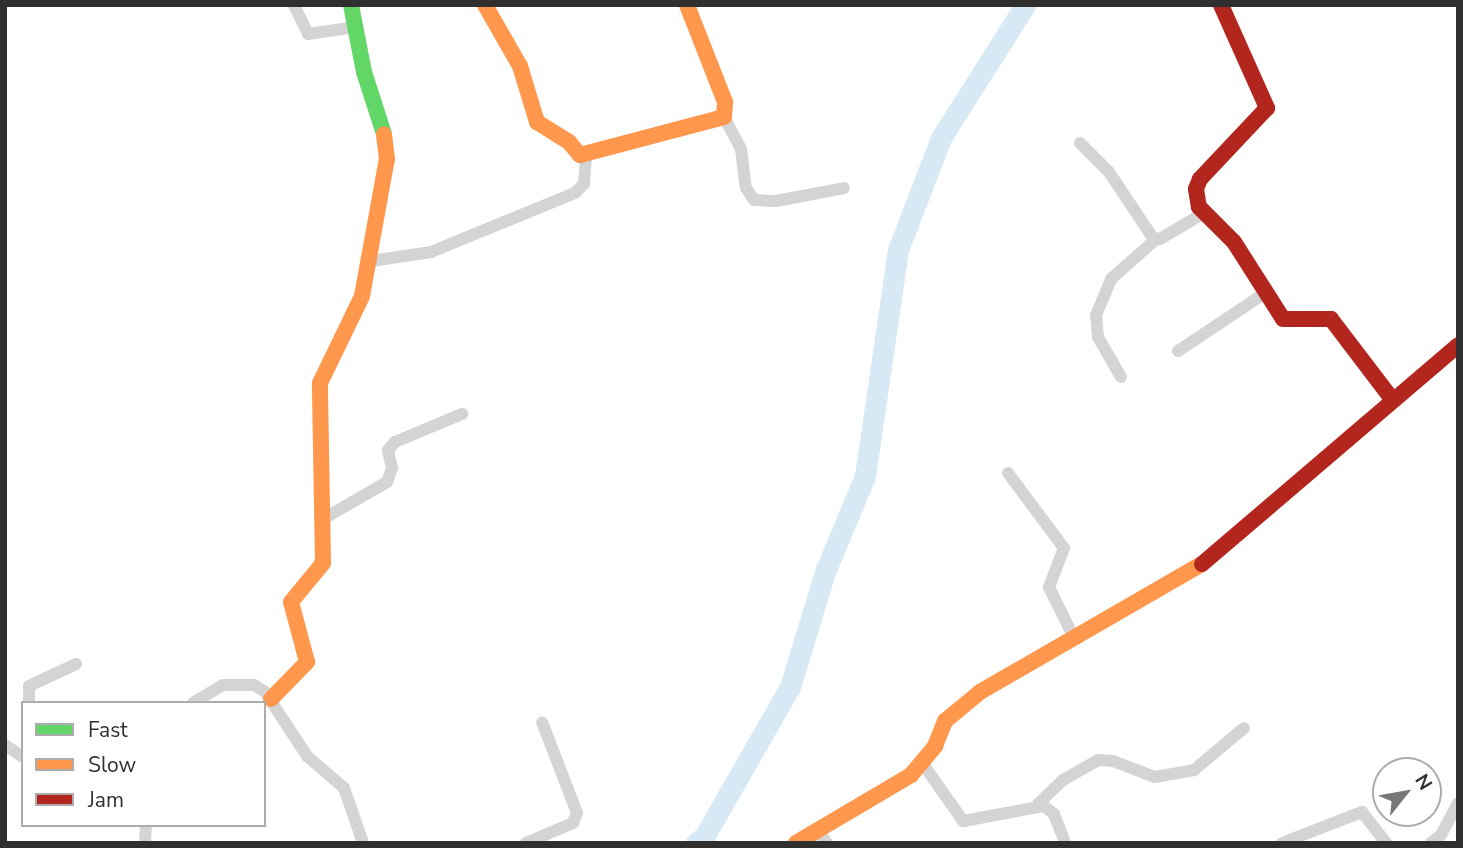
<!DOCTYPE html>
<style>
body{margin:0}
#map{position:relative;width:1463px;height:848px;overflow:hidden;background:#fff;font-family:"Nunito Sans",sans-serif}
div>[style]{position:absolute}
.river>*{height:21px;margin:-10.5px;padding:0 10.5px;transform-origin:10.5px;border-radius:10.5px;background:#d6e9f4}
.street>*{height:12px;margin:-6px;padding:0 6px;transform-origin:6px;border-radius:6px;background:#d4d4d4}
.fast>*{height:16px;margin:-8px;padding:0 8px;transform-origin:8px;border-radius:8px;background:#63d668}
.slow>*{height:16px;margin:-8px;padding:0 8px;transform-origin:8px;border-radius:8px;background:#ff974d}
.jam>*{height:16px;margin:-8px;padding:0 8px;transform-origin:8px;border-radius:8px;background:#b3261e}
span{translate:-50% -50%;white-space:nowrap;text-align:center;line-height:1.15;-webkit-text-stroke:7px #fff;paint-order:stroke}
.frame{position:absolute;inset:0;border:7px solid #2f2f2f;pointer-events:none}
.legend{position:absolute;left:21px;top:701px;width:245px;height:126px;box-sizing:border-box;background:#fff;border:2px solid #acacac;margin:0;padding:9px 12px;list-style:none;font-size:21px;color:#2f2f2f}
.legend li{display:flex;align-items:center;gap:14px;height:35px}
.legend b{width:35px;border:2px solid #acacac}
.north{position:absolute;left:1372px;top:757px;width:70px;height:70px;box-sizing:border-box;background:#fff;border:2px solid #acacac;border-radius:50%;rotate:59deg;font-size:19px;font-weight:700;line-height:28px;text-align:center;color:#2f2f2f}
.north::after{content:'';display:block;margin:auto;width:24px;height:32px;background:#787878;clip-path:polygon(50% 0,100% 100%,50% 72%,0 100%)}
</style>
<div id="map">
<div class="river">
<div style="left:696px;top:843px;width:10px;rotate:-37deg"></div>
<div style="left:704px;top:837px;width:173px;rotate:-60.2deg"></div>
<div style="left:790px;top:687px;width:120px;rotate:-73.1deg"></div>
<div style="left:825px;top:572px;width:104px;rotate:-67.4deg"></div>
<div style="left:865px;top:476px;width:228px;rotate:-81.7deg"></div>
<div style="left:898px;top:250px;width:120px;rotate:-69deg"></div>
<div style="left:941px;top:138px;width:157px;rotate:-57.7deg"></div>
</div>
<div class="street">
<div style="left:294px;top:5px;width:32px;rotate:64deg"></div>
<div style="left:308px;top:34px;width:49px;rotate:-8.3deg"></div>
<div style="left:724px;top:117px;width:36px;rotate:62deg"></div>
<div style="left:741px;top:149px;width:39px;rotate:83deg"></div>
<div style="left:746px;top:188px;width:14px;rotate:56deg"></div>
<div style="left:754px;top:200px;width:22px;rotate:3deg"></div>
<div style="left:776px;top:201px;width:69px;rotate:-10.8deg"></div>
<div style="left:1080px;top:143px;width:41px;rotate:45deg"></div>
<div style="left:1109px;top:172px;width:79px;rotate:56.3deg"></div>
<div style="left:1153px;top:238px;width:7px;rotate:8deg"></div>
<div style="left:1160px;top:239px;width:51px;rotate:-30.6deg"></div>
<div style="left:371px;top:261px;width:61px;rotate:-8.5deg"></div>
<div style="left:431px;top:252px;width:156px;rotate:-22.3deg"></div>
<div style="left:575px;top:193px;width:13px;rotate:-45deg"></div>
<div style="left:584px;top:184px;width:29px;rotate:-86deg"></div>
<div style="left:1178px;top:351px;width:105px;rotate:-33.7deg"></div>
<div style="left:1121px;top:377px;width:46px;rotate:-119.9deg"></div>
<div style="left:1098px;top:337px;width:22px;rotate:-95deg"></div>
<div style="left:1096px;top:315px;width:39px;rotate:-67deg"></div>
<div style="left:1111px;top:279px;width:60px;rotate:-41.6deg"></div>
<div style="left:1008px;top:473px;width:94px;rotate:53.3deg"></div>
<div style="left:1064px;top:548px;width:42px;rotate:111deg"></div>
<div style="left:1049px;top:587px;width:57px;rotate:63.9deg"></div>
<div style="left:323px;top:519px;width:74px;rotate:-30deg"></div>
<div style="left:387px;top:482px;width:15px;rotate:-70deg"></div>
<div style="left:392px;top:468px;width:18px;rotate:-103deg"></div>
<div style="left:388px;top:450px;width:11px;rotate:-49deg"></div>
<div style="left:395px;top:442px;width:73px;rotate:-22.7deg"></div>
<div style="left:29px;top:703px;width:17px;rotate:-90deg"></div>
<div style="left:29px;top:686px;width:52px;rotate:-25.1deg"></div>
<div style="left:193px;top:703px;width:35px;rotate:-31deg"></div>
<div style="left:223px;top:685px;width:31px"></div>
<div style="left:254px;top:685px;width:13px;rotate:32deg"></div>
<div style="left:265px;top:692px;width:77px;rotate:56.7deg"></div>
<div style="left:307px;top:756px;width:49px;rotate:40.9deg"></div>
<div style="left:344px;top:788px;width:58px;rotate:70.9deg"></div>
<div style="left:5px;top:745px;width:22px;rotate:34deg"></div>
<div style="left:923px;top:764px;width:70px;rotate:54.9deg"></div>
<div style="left:963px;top:821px;width:82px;rotate:-10.5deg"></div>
<div style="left:1044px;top:806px;width:13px;rotate:39deg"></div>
<div style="left:1054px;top:814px;width:31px;rotate:69deg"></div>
<div style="left:1037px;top:805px;width:36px;rotate:-44deg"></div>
<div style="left:1063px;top:780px;width:40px;rotate:-29.7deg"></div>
<div style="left:1098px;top:760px;width:15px;rotate:4deg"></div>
<div style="left:1113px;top:761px;width:45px;rotate:20.9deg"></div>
<div style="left:1155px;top:777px;width:40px;rotate:-10deg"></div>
<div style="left:1194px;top:770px;width:65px;rotate:-40deg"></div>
<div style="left:819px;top:832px;width:14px;rotate:54deg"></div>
<div style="left:145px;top:843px;width:18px;rotate:-87deg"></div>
<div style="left:526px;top:843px;width:51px;rotate:-23.1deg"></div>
<div style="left:573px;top:823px;width:11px;rotate:-68deg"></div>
<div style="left:577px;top:813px;width:97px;rotate:-111deg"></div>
<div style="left:1282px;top:843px;width:86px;rotate:-21.2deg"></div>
<div style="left:1362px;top:812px;width:39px;rotate:52deg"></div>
<div style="left:1431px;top:843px;width:13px;rotate:-39deg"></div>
<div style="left:1441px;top:835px;width:36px;rotate:-62deg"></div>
</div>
<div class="fast">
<div style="left:351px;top:5px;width:68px;rotate:79deg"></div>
<div style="left:364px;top:72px;width:65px;rotate:72.1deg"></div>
</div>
<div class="slow">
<div style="left:485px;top:5px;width:70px;rotate:60.2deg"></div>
<div style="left:520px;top:66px;width:59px;rotate:73.1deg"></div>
<div style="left:537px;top:122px;width:38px;rotate:32deg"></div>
<div style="left:569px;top:142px;width:17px;rotate:50deg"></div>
<div style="left:580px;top:155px;width:149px;rotate:-14.8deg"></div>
<div style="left:724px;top:117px;width:15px;rotate:-86deg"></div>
<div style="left:725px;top:102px;width:104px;rotate:-111.4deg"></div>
<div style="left:271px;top:699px;width:52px;rotate:-45.8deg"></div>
<div style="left:307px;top:662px;width:62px;rotate:-104.9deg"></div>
<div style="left:291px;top:602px;width:50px;rotate:-50.6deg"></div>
<div style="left:323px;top:563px;width:180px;rotate:-91deg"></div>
<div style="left:320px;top:383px;width:97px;rotate:-64.2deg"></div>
<div style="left:362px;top:296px;width:139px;rotate:-79.7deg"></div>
<div style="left:387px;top:159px;width:25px;rotate:-97deg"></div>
<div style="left:796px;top:843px;width:134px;rotate:-30.6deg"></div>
<div style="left:911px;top:775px;width:38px;rotate:-50deg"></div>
<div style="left:935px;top:746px;width:27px;rotate:-68deg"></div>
<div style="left:945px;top:721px;width:45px;rotate:-39.6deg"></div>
<div style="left:980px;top:692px;width:256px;rotate:-30deg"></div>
</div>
<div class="jam">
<div style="left:1221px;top:5px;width:113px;rotate:65.9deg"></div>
<div style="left:1267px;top:108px;width:98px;rotate:133.3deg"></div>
<div style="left:1200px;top:179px;width:11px;rotate:112deg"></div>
<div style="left:1196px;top:189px;width:18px;rotate:81deg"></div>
<div style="left:1199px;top:207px;width:49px;rotate:45deg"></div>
<div style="left:1234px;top:242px;width:91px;rotate:57.5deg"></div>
<div style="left:1283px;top:319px;width:48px"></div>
<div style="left:1331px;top:319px;width:101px;rotate:52.7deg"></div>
<div style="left:1202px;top:564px;width:337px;rotate:-40.5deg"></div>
</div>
<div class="frame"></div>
<ul class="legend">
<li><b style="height:9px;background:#63d668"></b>Fast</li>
<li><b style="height:9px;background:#ff974d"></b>Slow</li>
<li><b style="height:9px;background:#b3261e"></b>Jam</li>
</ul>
<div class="north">N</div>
</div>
